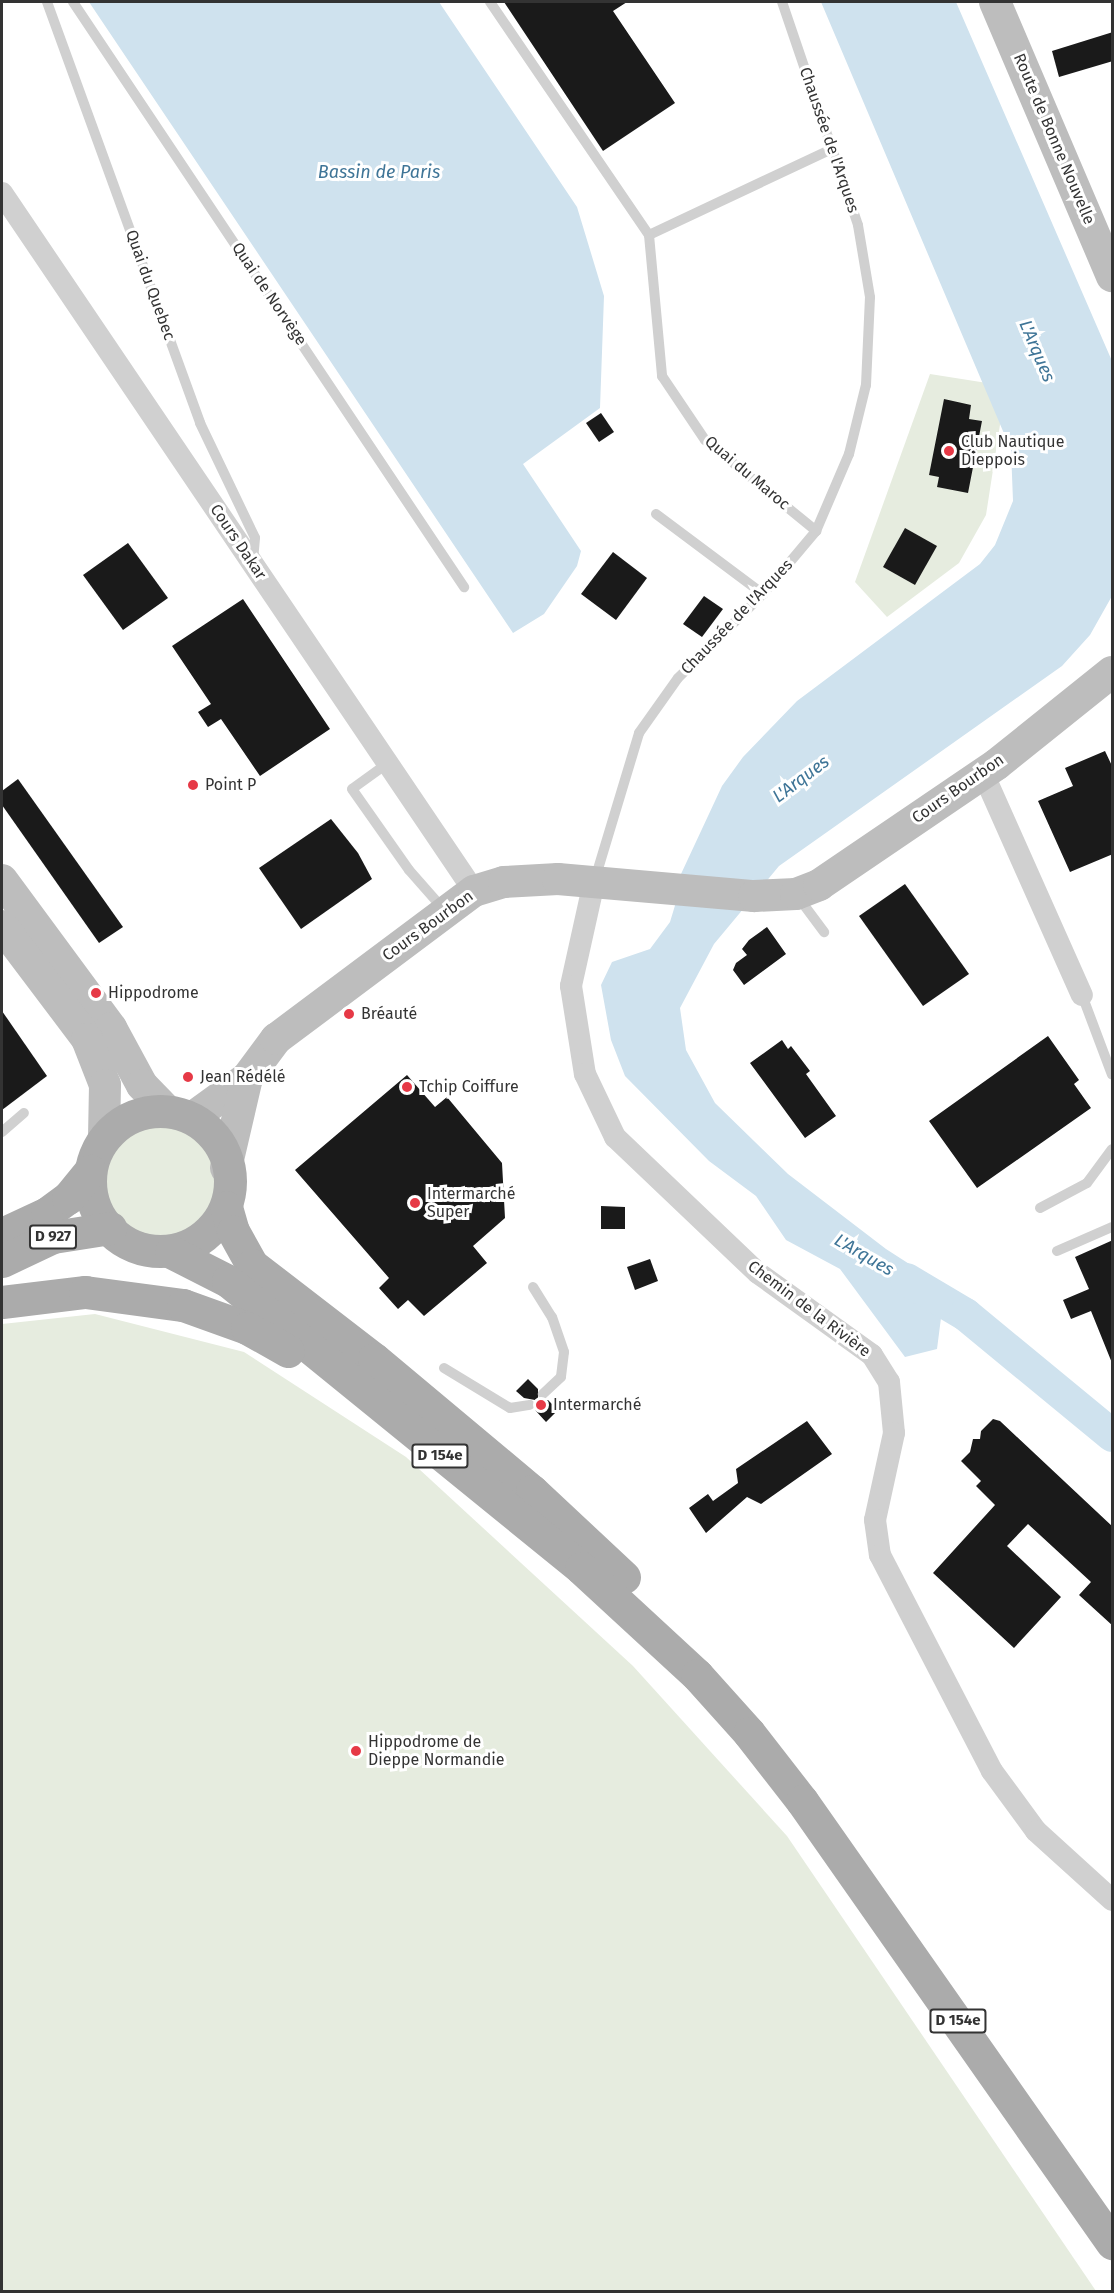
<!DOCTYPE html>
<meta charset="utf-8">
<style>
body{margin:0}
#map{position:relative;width:1114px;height:2293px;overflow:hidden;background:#fff;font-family:"Fira Sans",sans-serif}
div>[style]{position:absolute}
.green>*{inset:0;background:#e6ecdf}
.round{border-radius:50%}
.water>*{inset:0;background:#cfe2ee}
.river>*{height:33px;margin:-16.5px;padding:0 16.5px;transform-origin:16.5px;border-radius:16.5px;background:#cfe2ee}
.building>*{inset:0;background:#1a1a1a}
.service>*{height:10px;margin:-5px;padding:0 5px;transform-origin:5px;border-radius:5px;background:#d0d0d0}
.minor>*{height:22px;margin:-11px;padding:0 11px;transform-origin:11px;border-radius:11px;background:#d0d0d0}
.secondary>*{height:32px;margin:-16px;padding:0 16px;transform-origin:16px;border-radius:16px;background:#bdbdbd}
.primary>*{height:33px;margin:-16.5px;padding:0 16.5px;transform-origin:16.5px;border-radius:16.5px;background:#ababab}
.primary>.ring{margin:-16.5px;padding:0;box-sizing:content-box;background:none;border:33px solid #ababab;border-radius:50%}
.dots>*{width:16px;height:16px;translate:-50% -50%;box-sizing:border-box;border:3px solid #fff;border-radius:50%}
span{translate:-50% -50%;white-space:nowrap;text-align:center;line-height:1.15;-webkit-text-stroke:6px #fff;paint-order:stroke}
.shield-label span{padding:2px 4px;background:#fff;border:2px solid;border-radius:4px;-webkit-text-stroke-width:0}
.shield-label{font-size:15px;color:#333;font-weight:700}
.street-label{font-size:16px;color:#333}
.poi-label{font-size:16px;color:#333}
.left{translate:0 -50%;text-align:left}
.water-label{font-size:18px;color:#3f7597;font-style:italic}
.frame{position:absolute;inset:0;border:3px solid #333;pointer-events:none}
</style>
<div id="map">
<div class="green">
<div style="clip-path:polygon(930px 374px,1006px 386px,986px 515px,959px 563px,887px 617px,855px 582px)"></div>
<div class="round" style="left:103px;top:1126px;width:114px;height:114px"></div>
<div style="clip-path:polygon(95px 1314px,244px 1352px,406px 1457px,633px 1666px,787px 1836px,1096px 2291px,2px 2291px,2px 1324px)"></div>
</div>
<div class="water">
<div style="clip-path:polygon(89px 2px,439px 2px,577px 207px,604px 296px,600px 408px,523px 464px,581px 551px,577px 566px,544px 614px,513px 633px)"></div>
<div style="clip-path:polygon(821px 2px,956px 2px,1112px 361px,1112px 596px,1090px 635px,1062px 666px,779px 866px,714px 944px,680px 1008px,686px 1050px,715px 1103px,788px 1174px,886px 1249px,945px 1287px,937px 1349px,905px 1357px,840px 1269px,786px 1240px,756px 1196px,709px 1161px,625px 1076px,611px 1040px,601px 985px,612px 962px,650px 949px,670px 922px,683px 879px,681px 874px,722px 786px,743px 757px,797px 701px,980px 564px,995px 545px,1013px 501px,1011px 450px)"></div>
</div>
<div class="river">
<div style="left:906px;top:1279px;width:69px;rotate:30.7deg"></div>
<div style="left:965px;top:1314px;width:190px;rotate:39.5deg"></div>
</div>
<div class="building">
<div style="clip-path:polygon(504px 2px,627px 2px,613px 11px,675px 103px,603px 151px)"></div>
<div style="clip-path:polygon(1113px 32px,1113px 61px,1059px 77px,1052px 51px)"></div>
<div style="clip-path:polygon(944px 399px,971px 405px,969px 419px,982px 421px,968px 493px,937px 487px,939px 477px,929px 475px)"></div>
<div style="clip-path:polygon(601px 413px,614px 432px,599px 442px,586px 423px)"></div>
<div style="clip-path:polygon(905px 528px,937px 546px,915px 585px,883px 567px)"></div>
<div style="clip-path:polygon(128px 543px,168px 598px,123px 630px,83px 575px)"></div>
<div style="clip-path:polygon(613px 552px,647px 578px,616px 620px,581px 594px)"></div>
<div style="clip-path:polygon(704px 596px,723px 609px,702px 637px,683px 624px)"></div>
<div style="clip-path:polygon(243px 599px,330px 729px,260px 776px,221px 719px,208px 727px,198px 712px,211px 704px,172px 646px)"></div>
<div style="clip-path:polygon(1105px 751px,1113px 768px,1113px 854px,1070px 872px,1038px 801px,1073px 786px,1065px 768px)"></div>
<div style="clip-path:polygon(18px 779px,123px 927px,99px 943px,2px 805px,2px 791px)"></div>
<div style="clip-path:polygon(331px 819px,358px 853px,372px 879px,301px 929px,259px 868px)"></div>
<div style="clip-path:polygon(905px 884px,969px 974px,923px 1006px,859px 916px)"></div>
<div style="clip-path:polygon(767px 927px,786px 954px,744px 985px,733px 970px,736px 963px,747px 955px,742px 949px,749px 940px)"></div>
<div style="clip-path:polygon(2px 1011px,47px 1076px,2px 1110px)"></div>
<div style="clip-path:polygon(1048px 1036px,1079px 1080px,1074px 1084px,1091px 1108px,977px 1188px,929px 1121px)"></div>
<div style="clip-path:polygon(782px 1040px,788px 1049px,791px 1046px,810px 1071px,806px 1074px,836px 1116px,805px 1138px,750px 1063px)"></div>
<div style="clip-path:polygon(407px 1075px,435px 1107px,447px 1097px,502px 1163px,505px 1218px,473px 1246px,487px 1263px,424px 1316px,408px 1300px,398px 1309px,379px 1288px,389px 1278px,295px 1170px)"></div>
<div style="clip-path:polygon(601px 1206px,625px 1207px,625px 1229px,601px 1229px)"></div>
<div style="clip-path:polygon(1113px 1240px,1113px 1363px,1112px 1363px,1091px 1311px,1071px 1319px,1063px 1300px,1089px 1289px,1075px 1257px)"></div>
<div style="clip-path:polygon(650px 1259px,658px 1281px,635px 1290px,627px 1267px)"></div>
<div style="clip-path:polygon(528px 1379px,538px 1389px,538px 1400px,548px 1400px,558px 1410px,546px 1422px,535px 1410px,535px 1400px,524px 1398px,516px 1391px)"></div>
<div style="clip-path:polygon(993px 1419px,1000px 1421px,1113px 1527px,1113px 1626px,1079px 1595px,1091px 1582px,1028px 1524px,1007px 1546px,1061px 1597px,1014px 1648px,933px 1573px,995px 1505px,976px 1486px,981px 1481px,961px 1461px,970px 1452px,973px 1439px,980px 1439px,981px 1431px)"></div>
<div style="clip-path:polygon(807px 1421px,832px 1454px,761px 1504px,747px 1497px,706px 1533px,689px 1508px,708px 1494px,713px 1501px,738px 1483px,736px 1469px)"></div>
</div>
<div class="service">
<div style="left:47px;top:2px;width:448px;rotate:70deg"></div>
<div style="left:200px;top:423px;width:127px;rotate:64.4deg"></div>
<div style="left:255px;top:538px;width:21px;rotate:95deg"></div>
<div style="left:73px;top:2px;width:704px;rotate:56.24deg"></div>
<div style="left:490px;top:2px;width:282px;rotate:55.7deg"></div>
<div style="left:649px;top:235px;width:142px;rotate:84.7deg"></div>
<div style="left:662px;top:376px;width:77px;rotate:56.1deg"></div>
<div style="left:705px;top:440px;width:144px;rotate:39.3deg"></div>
<div style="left:649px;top:235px;width:202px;rotate:-25.2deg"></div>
<div style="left:656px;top:514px;width:134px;rotate:36.8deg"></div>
<div style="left:388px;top:763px;width:44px;rotate:144.2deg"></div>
<div style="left:352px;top:789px;width:99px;rotate:54.9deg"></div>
<div style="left:409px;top:870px;width:55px;rotate:48.7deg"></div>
<div style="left:595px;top:879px;width:152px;rotate:-73.2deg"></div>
<div style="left:639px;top:733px;width:67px;rotate:-54.7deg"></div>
<div style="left:678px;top:678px;width:120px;rotate:-44.7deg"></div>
<div style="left:763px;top:594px;width:82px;rotate:-49.9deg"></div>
<div style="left:816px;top:531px;width:84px;rotate:-66.8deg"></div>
<div style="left:849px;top:454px;width:71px;rotate:-76.2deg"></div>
<div style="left:866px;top:385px;width:88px;rotate:-87.4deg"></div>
<div style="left:870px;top:297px;width:73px;rotate:-99.5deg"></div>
<div style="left:858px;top:225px;width:236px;rotate:-108.8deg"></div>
<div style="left:798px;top:897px;width:44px;rotate:53.4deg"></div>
<div style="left:1082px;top:995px;width:85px;rotate:69.4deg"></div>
<div style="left:2px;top:1132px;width:29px;rotate:-41deg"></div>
<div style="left:1040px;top:1208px;width:53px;rotate:-28deg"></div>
<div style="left:1087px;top:1183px;width:42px;rotate:-53.7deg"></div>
<div style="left:1057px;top:1251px;width:60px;rotate:-23.6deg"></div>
<div style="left:533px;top:1287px;width:36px;rotate:58deg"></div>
<div style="left:552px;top:1317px;width:37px;rotate:71deg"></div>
<div style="left:564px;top:1352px;width:25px;rotate:97deg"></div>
<div style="left:561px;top:1377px;width:25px;rotate:137deg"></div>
<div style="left:444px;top:1368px;width:77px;rotate:31.2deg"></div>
<div style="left:510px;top:1408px;width:20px;rotate:-9deg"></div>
</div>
<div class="minor">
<div style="left:2px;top:193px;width:843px;rotate:55.93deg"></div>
<div style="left:983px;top:773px;width:243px;rotate:66deg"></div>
<div style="left:594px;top:882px;width:107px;rotate:102.5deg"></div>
<div style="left:571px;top:986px;width:89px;rotate:81deg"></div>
<div style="left:585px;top:1074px;width:70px;rotate:64.5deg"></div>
<div style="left:615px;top:1137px;width:197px;rotate:43.6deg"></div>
<div style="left:758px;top:1273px;width:140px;rotate:35.7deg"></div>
<div style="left:872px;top:1355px;width:32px;rotate:58deg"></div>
<div style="left:889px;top:1382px;width:51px;rotate:84.4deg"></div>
<div style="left:894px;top:1433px;width:89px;rotate:102.3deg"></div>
<div style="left:875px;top:1520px;width:35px;rotate:82deg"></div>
<div style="left:880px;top:1555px;width:243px;rotate:62.6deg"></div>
<div style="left:992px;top:1771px;width:74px;rotate:53.7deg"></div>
<div style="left:1036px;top:1831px;width:103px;rotate:42.2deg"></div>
</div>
<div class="secondary">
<div style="left:995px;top:2px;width:298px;rotate:66.9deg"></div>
<div style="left:2px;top:880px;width:184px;rotate:53.6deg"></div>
<div style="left:111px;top:1028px;width:65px;rotate:61.5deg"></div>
<div style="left:142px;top:1085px;width:35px;rotate:46deg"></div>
<div style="left:2px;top:926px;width:141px;rotate:53deg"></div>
<div style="left:87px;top:1039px;width:49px;rotate:68.6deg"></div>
<div style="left:105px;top:1085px;width:53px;rotate:91.1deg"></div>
<div style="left:192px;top:1118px;width:68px;rotate:-36deg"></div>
<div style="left:247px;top:1078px;width:49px;rotate:-53.4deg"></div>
<div style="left:276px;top:1039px;width:247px;rotate:-36.8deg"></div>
<div style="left:474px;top:891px;width:31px;rotate:-17deg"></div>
<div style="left:504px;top:882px;width:54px;rotate:-3.2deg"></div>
<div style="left:558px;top:879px;width:197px;rotate:5deg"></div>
<div style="left:754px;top:896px;width:42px;rotate:-2.7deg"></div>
<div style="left:796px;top:894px;width:25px;rotate:-21deg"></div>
<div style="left:819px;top:885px;width:215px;rotate:-34.2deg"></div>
<div style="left:997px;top:764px;width:147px;rotate:-38.7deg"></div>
<div style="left:226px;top:1168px;width:92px;rotate:-76.9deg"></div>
</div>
<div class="primary">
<div class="ring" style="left:90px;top:1111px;width:107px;height:107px"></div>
<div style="left:226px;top:1207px;width:25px;rotate:74deg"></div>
<div style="left:233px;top:1231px;width:39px;rotate:61deg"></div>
<div style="left:252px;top:1265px;width:154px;rotate:37.6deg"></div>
<div style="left:374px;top:1359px;width:206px;rotate:39.9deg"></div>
<div style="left:532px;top:1491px;width:126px;rotate:43.1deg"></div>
<div style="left:2px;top:1234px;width:50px;rotate:-25deg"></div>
<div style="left:47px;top:1213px;width:26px;rotate:-36deg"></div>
<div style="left:68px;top:1198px;width:35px;rotate:-51deg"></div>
<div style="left:171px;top:1252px;width:64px;rotate:27deg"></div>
<div style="left:228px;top:1281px;width:455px;rotate:39.1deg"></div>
<div style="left:581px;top:1568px;width:158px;rotate:42.7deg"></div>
<div style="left:697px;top:1675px;width:78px;rotate:48.1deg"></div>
<div style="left:749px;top:1733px;width:86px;rotate:52.1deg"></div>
<div style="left:802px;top:1801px;width:540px;rotate:54.96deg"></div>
<div style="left:2px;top:1261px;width:56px;rotate:-25.2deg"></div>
<div style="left:53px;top:1237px;width:58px;rotate:-9deg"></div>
<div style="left:2px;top:1302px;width:84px;rotate:-6.9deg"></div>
<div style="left:85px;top:1292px;width:99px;rotate:7.6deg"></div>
<div style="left:183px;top:1305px;width:68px;rotate:19.8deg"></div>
<div style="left:247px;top:1328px;width:47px;rotate:29.3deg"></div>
</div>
<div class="dots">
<div style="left:949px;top:451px;background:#e63946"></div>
<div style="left:193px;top:785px;background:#e63946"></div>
<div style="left:96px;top:993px;background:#e63946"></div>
<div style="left:349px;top:1014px;background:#e63946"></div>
<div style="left:188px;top:1077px;background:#e63946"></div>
<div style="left:407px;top:1087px;background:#e63946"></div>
<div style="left:415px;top:1203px;background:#e63946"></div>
<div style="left:541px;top:1405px;background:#e63946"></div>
<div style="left:356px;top:1751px;background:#e63946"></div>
</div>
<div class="shield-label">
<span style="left:53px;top:1237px">D 927</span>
<span style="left:440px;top:1456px">D 154e</span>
<span style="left:958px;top:2021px">D 154e</span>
</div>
<div class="street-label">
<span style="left:1054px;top:139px;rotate:67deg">Route de Bonne Nouvelle</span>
<span style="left:829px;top:140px;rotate:71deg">Chaussée de l'Arques</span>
<span style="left:150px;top:285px;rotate:70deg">Quai du Quebec</span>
<span style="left:269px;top:294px;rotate:56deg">Quai de Norvège</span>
<span style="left:747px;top:473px;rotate:40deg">Quai du Maroc</span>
<span style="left:238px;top:542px;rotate:56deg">Cours Dakar</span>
<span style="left:737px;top:617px;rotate:-46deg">Chaussée de l'Arques</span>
<span style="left:958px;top:789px;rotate:-35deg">Cours Bourbon</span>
<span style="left:428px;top:926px;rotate:-36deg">Cours Bourbon</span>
<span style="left:809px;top:1309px;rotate:37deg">Chemin de la Rivière</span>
</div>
<div class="poi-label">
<span class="left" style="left:961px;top:451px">Club Nautique<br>Dieppois</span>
<span class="left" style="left:205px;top:785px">Point P</span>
<span class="left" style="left:108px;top:993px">Hippodrome</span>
<span class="left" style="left:361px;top:1014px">Bréauté</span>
<span class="left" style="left:200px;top:1077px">Jean Rédélé</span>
<span class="left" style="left:419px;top:1087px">Tchip Coiffure</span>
<span class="left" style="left:427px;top:1203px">Intermarché<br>Super</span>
<span class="left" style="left:553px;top:1405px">Intermarché</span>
<span class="left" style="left:368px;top:1751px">Hippodrome de<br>Dieppe Normandie</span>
</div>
<div class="water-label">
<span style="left:379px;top:172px">Bassin de Paris</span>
<span style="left:1037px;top:351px;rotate:67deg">L'Arques</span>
<span style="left:801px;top:779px;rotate:-37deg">L'Arques</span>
<span style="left:864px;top:1255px;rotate:30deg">L'Arques</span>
</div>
<div class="frame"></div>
</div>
